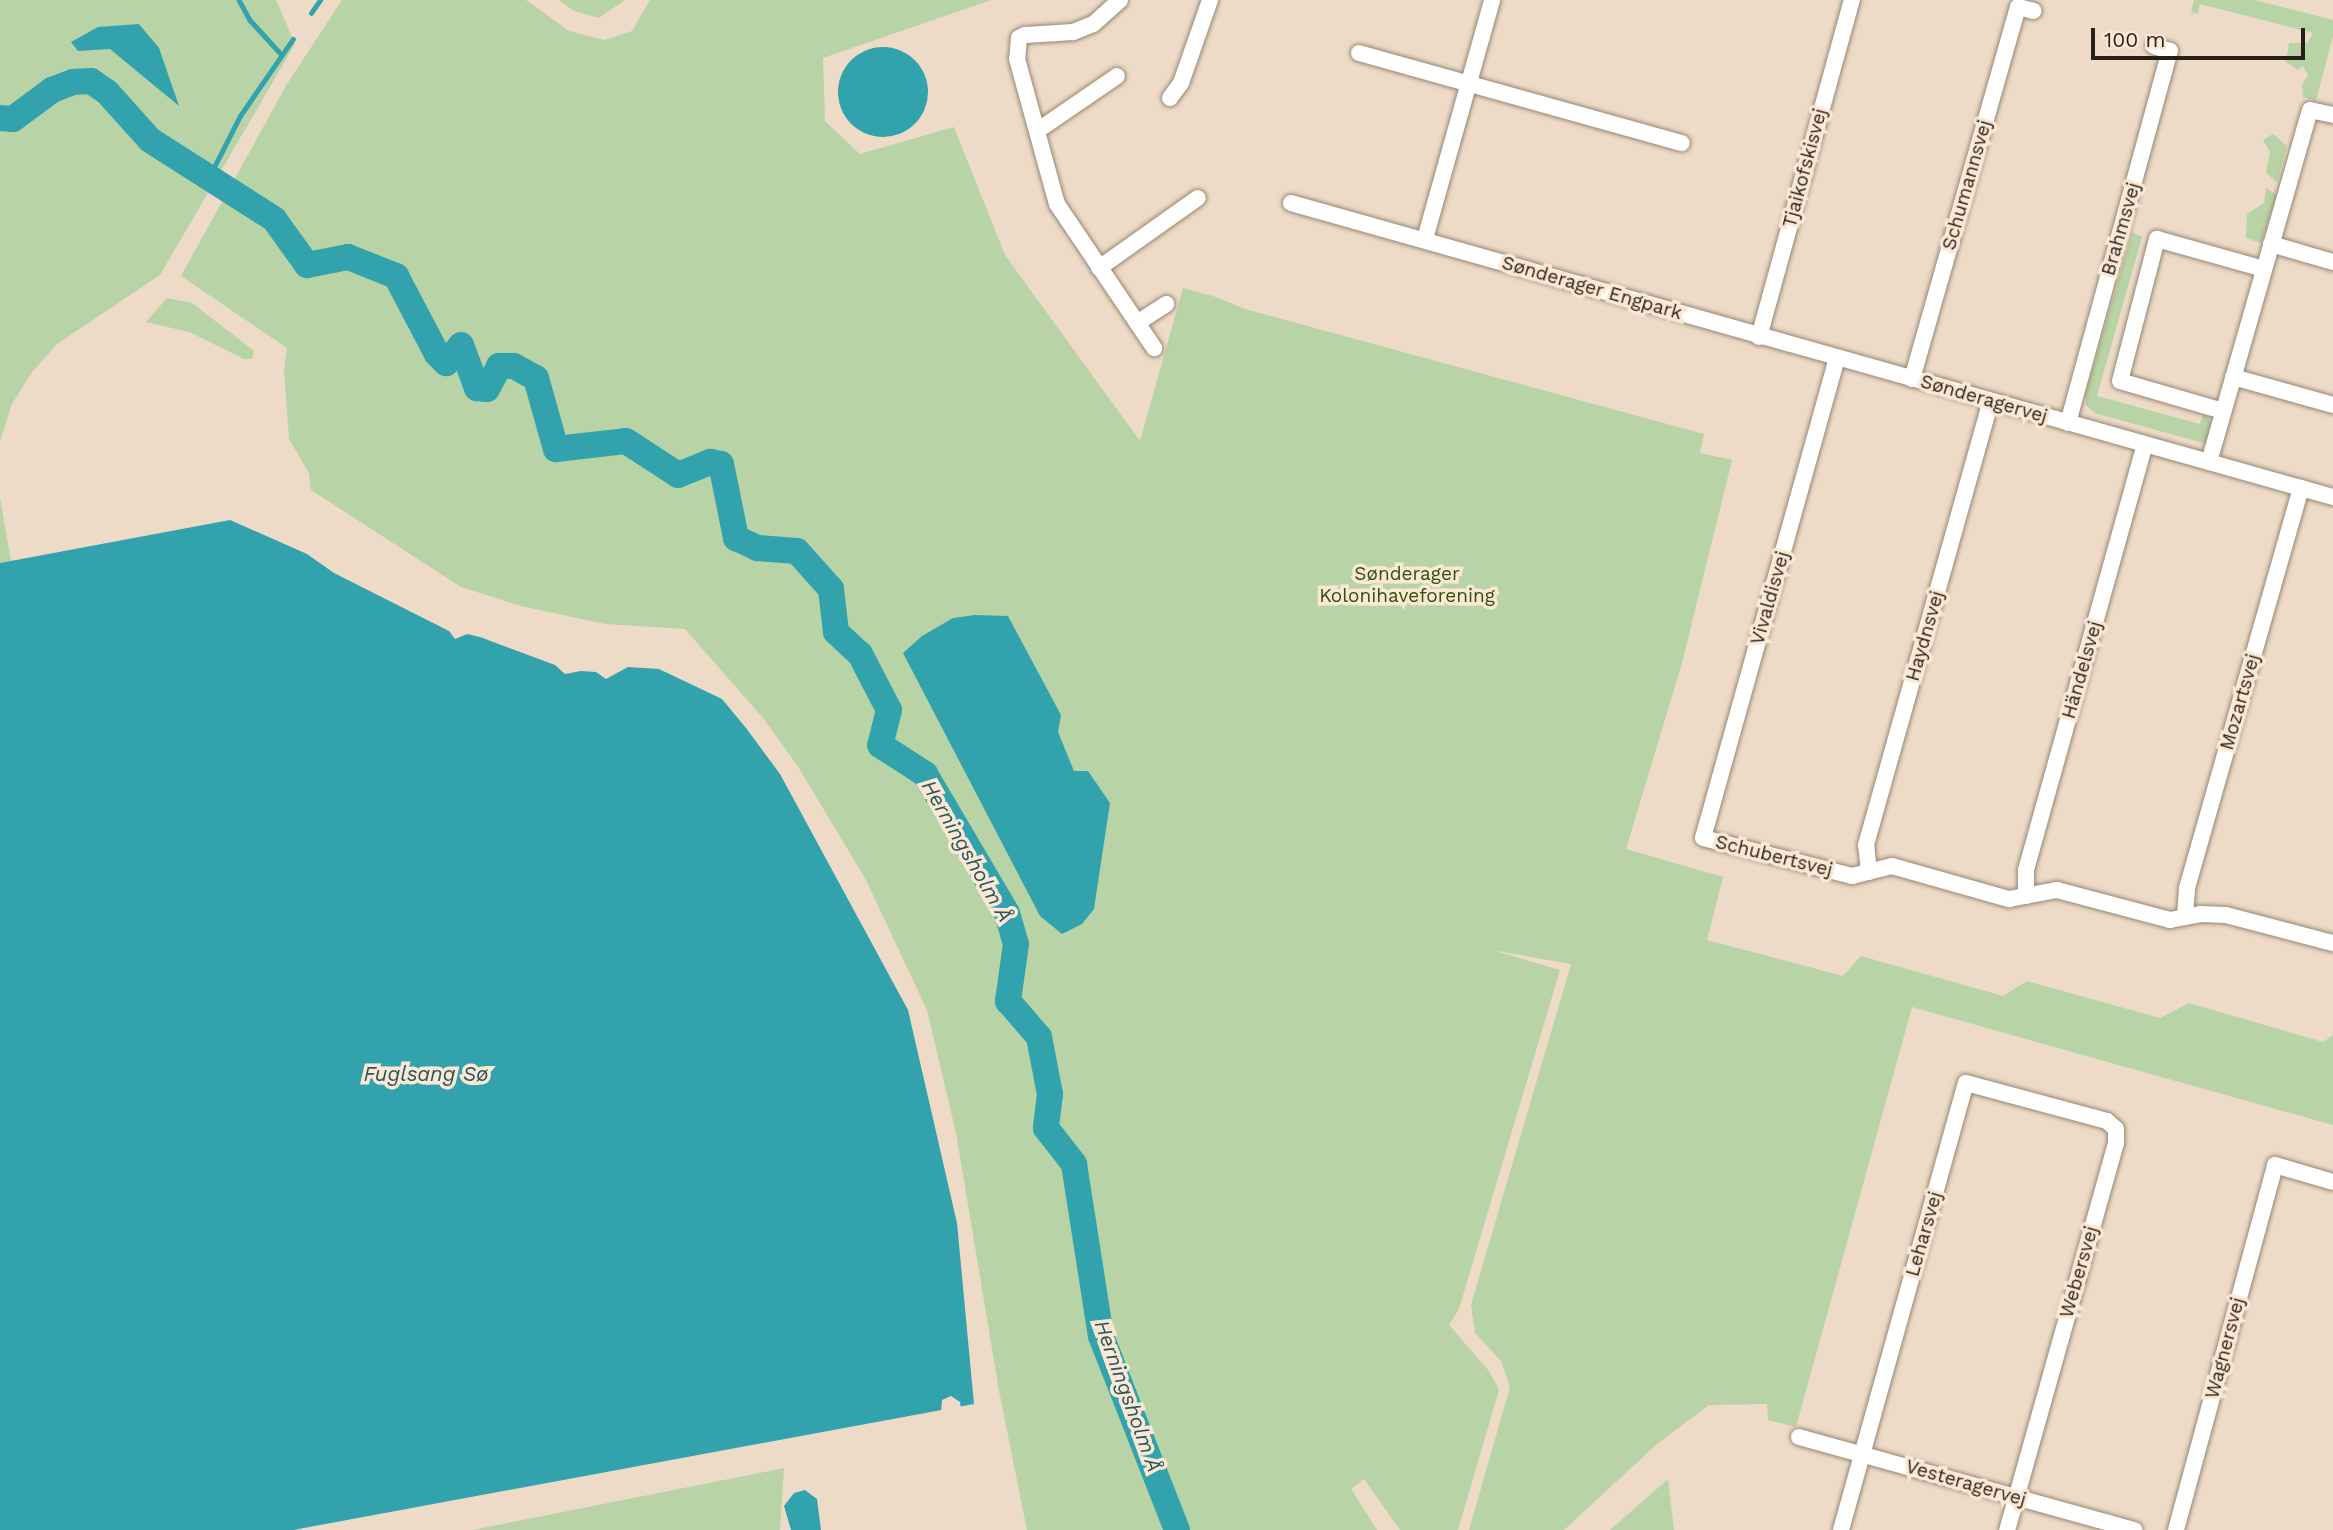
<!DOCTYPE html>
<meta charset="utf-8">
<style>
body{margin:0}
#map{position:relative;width:2333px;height:1530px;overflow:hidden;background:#eddbc7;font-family:"Work Sans",sans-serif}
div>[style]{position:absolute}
.green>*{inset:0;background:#b8d3a5}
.water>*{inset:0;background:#32a3ad}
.round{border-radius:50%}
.pier>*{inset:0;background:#eddbc7}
.stream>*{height:4.5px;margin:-2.25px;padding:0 2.25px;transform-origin:2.25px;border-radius:2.25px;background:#32a3ad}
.river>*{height:26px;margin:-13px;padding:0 13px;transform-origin:13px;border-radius:13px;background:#32a3ad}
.roads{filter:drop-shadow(0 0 2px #978674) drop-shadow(0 0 2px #978674)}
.minor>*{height:16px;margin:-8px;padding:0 8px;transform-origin:8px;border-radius:8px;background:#fff}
span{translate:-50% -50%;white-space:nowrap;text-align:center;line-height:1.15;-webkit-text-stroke:7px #fae8d4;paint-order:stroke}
.street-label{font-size:19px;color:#261f18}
.park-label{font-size:19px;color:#2e500a}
.water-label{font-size:21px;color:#27565b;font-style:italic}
.scale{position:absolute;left:2091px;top:28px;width:214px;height:32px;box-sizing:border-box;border:4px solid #261f18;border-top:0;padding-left:9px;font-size:21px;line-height:24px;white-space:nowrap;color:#261f18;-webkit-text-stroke:5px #fae8d4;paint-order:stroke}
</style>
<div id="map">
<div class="green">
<div style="clip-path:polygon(0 0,276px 0,295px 44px,160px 275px,57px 344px,32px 372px,12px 404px,0 441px,0 29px,3px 29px,0 28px)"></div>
<div style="clip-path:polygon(342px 0,526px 0,569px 31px,605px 40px,632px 31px,650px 0,991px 0,823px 58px,825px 121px,860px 154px,954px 127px,1005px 255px,1140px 441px,1183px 288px,1216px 297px,1245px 309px,1704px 434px,1700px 453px,1732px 460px,1682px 663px,1626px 849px,1723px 877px,1707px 940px,1843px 976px,1861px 956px,2003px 996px,2027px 981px,2160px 1018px,2189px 1003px,2323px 1042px,2333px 1035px,2333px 1125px,1912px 1007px,1796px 1427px,1768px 1420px,1767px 1404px,1709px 1405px,1657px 1444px,1564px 1530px,1469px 1530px,1510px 1387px,1501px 1361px,1475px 1333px,1471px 1305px,1571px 964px,1492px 950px,1560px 970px,1459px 1309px,1449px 1325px,1489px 1371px,1499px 1390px,1458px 1530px,1400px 1530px,1364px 1479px,1351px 1489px,1377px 1530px,1027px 1530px,999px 1391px,956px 1133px,927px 1010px,865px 878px,797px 765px,763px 718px,685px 629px,605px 624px,521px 606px,461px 587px,311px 490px,309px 473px,289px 439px,284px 370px,287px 348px,181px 276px,287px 84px)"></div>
<div style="clip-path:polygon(559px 0,625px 0,599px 18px,574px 11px)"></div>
<div style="clip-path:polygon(2194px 0,2254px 0,2333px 20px,2333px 36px,2316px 101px,2303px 97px,2302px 85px,2308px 75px,2303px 66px,2298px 70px,2286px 62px,2289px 43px,2307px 43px,2313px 33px,2200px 4px,2198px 14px,2191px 12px)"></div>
<div style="clip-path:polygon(2273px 134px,2287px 146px,2277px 182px,2266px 173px,2270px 152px,2263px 140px)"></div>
<div style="clip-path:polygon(2266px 188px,2277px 195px,2261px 243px,2246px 238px,2247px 214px,2264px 203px)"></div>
<div style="clip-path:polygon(2132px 232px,2142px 237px,2097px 396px,2200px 424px,2204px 412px,2212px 425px,2207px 444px,2094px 413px,2086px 405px,2085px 396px)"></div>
<div style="clip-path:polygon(167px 298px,192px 303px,254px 351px,252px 359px,244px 359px,189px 332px,146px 322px)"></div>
<div style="clip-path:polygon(0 498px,11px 561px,0 563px)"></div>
<div style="clip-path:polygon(784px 1468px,780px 1530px,473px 1530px)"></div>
<div style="clip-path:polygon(1668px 1479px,1674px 1530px,1610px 1530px)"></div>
</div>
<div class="water">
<div style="clip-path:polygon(139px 24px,159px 48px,179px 106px,110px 49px,78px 51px,71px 42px,98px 27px)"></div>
<div class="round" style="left:838px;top:47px;width:90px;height:90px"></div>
<div style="clip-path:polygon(230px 520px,307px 554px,334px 573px,449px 631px,455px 639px,467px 634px,480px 637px,555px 665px,565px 674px,581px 671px,596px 672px,606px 679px,628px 667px,659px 669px,722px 699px,746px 728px,780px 774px,908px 1010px,957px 1223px,974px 1404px,293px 1530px,0 1530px,0 563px)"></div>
<div style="clip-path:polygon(975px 615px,1008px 616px,1061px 715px,1058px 732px,1074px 771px,1088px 771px,1110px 803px,1094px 909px,1082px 924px,1062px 934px,1040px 916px,903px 653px,922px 636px,953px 618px)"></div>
<div style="clip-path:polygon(805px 1490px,817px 1499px,821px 1530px,791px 1530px,784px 1506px,794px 1493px)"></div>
</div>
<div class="pier">
<div style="clip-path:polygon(951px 1396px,960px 1402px,961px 1410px,941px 1413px,942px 1400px)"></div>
</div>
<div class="stream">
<div style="left:239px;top:0;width:23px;rotate:61deg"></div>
<div style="left:250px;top:20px;width:47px;rotate:47.6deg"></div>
<div style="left:311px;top:13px;width:16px;rotate:-55deg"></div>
<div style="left:209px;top:177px;width:68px;rotate:-63.1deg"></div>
<div style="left:240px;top:116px;width:93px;rotate:-55.5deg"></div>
</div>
<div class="river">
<div style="left:0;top:118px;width:13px;rotate:4deg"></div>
<div style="left:13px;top:119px;width:49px;rotate:-36.6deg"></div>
<div style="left:52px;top:90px;width:22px;rotate:-21deg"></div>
<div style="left:73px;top:82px;width:18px;rotate:-3deg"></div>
<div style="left:91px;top:81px;width:19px;rotate:35deg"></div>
<div style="left:107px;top:92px;width:64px;rotate:48.1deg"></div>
<div style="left:150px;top:140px;width:147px;rotate:32.5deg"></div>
<div style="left:274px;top:219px;width:57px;rotate:54.3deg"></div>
<div style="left:307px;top:265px;width:42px;rotate:-11deg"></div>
<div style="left:348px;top:257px;width:52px;rotate:21.6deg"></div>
<div style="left:396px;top:276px;width:88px;rotate:62.3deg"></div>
<div style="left:437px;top:354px;width:13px;rotate:45deg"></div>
<div style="left:446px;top:363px;width:23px;rotate:-50deg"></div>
<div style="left:461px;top:345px;width:46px;rotate:69.6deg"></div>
<div style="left:477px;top:388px;width:10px;rotate:6deg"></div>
<div style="left:487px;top:389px;width:26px;rotate:-62deg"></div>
<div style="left:499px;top:366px;width:15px"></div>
<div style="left:514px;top:366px;width:25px;rotate:29deg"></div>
<div style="left:536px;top:378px;width:74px;rotate:74.3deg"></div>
<div style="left:556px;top:449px;width:70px;rotate:-6.5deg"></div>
<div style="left:626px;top:441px;width:62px;rotate:33.2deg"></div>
<div style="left:678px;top:475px;width:35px;rotate:-22deg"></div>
<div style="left:711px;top:462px;width:10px;rotate:11deg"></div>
<div style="left:721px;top:464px;width:76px;rotate:78.5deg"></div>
<div style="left:736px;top:538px;width:23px;rotate:25deg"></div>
<div style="left:757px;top:548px;width:40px;rotate:4.3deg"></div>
<div style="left:797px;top:551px;width:51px;rotate:48.2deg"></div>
<div style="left:831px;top:589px;width:43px;rotate:83.4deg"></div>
<div style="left:836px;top:632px;width:33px;rotate:43deg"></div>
<div style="left:860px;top:654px;width:63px;rotate:62.6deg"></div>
<div style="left:889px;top:710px;width:36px;rotate:104deg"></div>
<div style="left:880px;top:745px;width:54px;rotate:32.8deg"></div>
<div style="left:925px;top:774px;width:161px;rotate:59.5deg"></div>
<div style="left:1007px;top:913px;width:32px;rotate:74deg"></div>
<div style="left:1016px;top:944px;width:58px;rotate:98deg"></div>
<div style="left:1008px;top:1001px;width:48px;rotate:49.3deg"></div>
<div style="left:1039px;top:1037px;width:58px;rotate:79.1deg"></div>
<div style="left:1050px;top:1094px;width:34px;rotate:97deg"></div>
<div style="left:1046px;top:1128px;width:46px;rotate:52.1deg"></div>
<div style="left:1074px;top:1164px;width:174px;rotate:81.1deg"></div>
<div style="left:1101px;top:1336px;width:208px;rotate:68.6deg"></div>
</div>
<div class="roads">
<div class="minor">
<div style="left:1120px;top:0;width:36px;rotate:138deg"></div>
<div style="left:1093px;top:24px;width:22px;rotate:158deg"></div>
<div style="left:1073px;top:32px;width:48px;rotate:176.4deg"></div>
<div style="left:1025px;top:35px;width:7px;rotate:153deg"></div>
<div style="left:1019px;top:38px;width:21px;rotate:95deg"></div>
<div style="left:1017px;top:59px;width:150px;rotate:74.6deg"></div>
<div style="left:1057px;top:204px;width:174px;rotate:56deg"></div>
<div style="left:1359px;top:53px;width:335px;rotate:15.6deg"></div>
<div style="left:1170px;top:98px;width:19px;rotate:-54deg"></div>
<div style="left:1181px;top:83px;width:88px;rotate:-70.7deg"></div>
<div style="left:1037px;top:131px;width:97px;rotate:-34.5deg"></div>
<div style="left:1291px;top:203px;width:1083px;rotate:15.76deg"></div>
<div style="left:1425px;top:239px;width:248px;rotate:-74.3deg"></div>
<div style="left:2271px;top:244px;width:65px;rotate:16.2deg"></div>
<div style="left:1099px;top:268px;width:121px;rotate:-35.3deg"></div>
<div style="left:1137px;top:323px;width:35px;rotate:-33deg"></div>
<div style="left:1759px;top:337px;width:350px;rotate:-74.6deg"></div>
<div style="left:1837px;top:358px;width:498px;rotate:105.6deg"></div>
<div style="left:1703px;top:838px;width:154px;rotate:14.3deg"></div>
<div style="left:1852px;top:876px;width:41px;rotate:-14deg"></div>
<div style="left:1892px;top:866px;width:122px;rotate:15.8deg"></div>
<div style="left:2009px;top:899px;width:49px;rotate:-10.6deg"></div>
<div style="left:2057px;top:890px;width:117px;rotate:14.9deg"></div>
<div style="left:2170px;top:920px;width:31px;rotate:-11deg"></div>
<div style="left:2200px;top:914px;width:26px;rotate:2deg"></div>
<div style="left:2226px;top:915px;width:111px;rotate:14.7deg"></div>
<div style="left:2233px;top:377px;width:104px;rotate:15.6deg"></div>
<div style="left:1912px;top:379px;width:387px;rotate:-74.1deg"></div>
<div style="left:2018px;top:7px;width:16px;rotate:14deg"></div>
<div style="left:2223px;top:411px;width:107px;rotate:-163.8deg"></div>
<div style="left:2120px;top:381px;width:147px;rotate:-75.4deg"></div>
<div style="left:2157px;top:239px;width:111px;rotate:15.7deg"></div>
<div style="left:2068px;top:423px;width:386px;rotate:-74.7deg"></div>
<div style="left:2170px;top:51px;width:17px;rotate:-163deg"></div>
<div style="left:2209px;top:462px;width:366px;rotate:-74deg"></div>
<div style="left:2310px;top:110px;width:24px;rotate:12deg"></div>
<div style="left:1869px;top:872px;width:27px;rotate:-96deg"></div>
<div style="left:1866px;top:845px;width:461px;rotate:-74.3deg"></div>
<div style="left:2026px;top:896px;width:26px;rotate:-90deg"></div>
<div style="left:2026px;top:870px;width:442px;rotate:-74.4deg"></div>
<div style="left:2185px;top:917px;width:29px;rotate:-86deg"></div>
<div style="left:2187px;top:888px;width:416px;rotate:-74.1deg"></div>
<div style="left:1799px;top:1437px;width:348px;rotate:15.5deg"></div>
<div style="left:1841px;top:1530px;width:464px;rotate:-74.4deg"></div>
<div style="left:1966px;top:1083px;width:146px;rotate:15.1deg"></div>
<div style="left:2107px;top:1121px;width:12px;rotate:42deg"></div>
<div style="left:2116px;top:1129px;width:14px;rotate:90deg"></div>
<div style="left:2116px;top:1143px;width:402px;rotate:105.7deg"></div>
<div style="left:2176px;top:1530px;width:378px;rotate:-74.8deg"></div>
<div style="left:2275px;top:1165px;width:60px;rotate:16.3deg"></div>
</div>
</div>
<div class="street-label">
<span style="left:1805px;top:168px;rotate:-75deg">Tjaikofskisvej</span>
<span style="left:1967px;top:185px;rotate:-74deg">Schumannsvej</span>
<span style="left:2121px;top:229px;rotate:-74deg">Brahmsvej</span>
<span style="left:1592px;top:288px;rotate:16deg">Sønderager Engpark</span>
<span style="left:1984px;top:399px;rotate:16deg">Sønderagervej</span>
<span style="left:1770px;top:598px;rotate:-74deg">Vivaldisvej</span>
<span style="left:1925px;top:636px;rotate:-74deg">Haydnsvej</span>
<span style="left:2082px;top:670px;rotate:-74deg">Händelsvej</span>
<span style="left:2240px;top:702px;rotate:-74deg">Mozartsvej</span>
<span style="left:1774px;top:856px;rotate:14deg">Schubertsvej</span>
<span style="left:1924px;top:1234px;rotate:-74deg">Leharsvej</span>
<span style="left:2079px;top:1272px;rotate:-74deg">Webersvej</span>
<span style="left:2225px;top:1348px;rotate:-75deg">Wagnersvej</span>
<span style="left:1966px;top:1483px;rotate:16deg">Vesteragervej</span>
</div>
<div class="park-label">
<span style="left:1407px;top:585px">Sønderager<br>Kolonihaveforening</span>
</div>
<div class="water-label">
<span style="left:967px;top:851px;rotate:60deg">Herningsholm Å</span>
<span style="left:426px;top:1074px">Fuglsang Sø</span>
<span style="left:1128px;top:1396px;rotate:70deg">Herningsholm Å</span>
</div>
<div class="scale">100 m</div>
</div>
